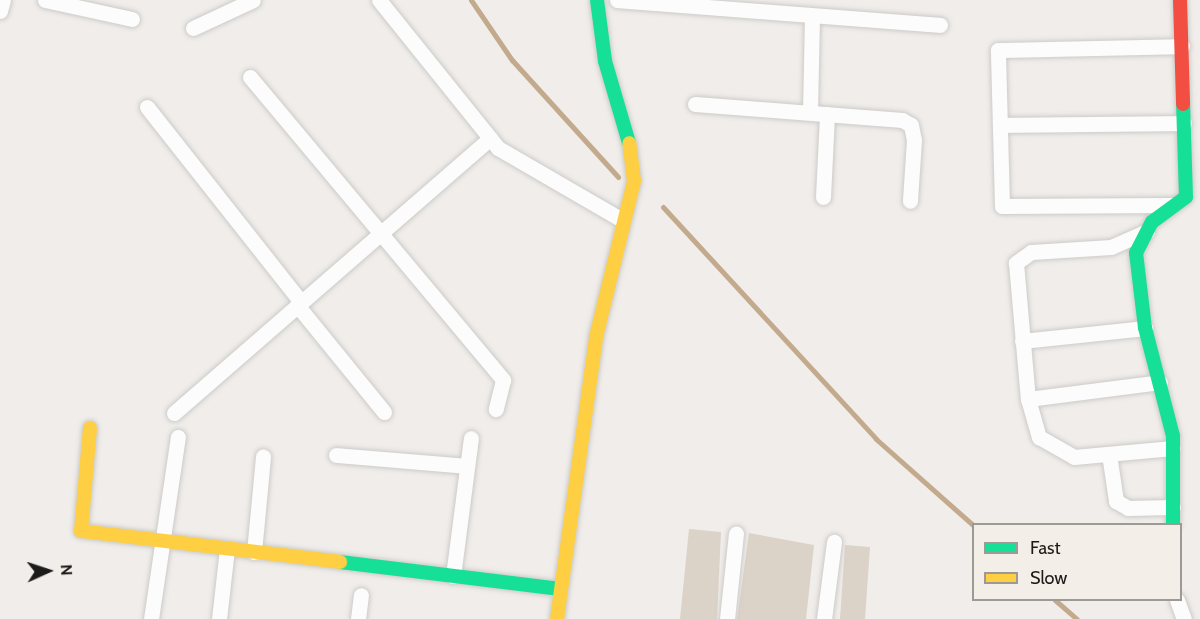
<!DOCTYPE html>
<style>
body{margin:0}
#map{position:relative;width:1200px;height:619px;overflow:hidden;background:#f0edea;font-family:Cabin,sans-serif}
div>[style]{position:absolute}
.stream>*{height:5px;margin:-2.5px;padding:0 2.5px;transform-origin:2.5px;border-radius:2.5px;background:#c3aa8c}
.building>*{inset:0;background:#dbd2c8}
.roads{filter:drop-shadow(0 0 2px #cccbc8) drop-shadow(0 0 2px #cccbc8)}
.street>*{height:15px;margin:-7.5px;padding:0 7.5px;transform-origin:7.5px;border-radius:7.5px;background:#fdfcfc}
.fast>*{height:14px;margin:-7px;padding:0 7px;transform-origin:7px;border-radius:7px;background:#16e098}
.slow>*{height:14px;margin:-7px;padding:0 7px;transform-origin:7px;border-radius:7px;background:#ffcf43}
.jam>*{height:14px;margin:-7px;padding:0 7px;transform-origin:7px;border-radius:7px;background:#f24e42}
span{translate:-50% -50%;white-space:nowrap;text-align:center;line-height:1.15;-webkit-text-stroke:4.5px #f3eee7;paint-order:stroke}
.legend{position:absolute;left:972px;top:523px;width:210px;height:78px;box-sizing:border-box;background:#f3eee7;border:2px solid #9d9a95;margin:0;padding:8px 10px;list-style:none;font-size:18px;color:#1d1b19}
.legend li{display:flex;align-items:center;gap:12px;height:30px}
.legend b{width:30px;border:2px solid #9d9a95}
.north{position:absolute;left:18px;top:541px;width:60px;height:60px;-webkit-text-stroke:4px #f3eee7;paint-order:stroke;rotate:87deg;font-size:16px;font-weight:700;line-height:24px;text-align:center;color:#1d1b19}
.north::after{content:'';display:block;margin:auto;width:21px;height:27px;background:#1d1b19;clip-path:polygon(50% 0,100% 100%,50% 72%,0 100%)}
</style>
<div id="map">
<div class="stream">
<div style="left:471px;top:0;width:73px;rotate:55.7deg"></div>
<div style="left:512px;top:60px;width:158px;rotate:47.8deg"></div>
<div style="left:663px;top:207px;width:315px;rotate:47.4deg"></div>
<div style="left:876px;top:439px;width:131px;rotate:41.6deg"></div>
<div style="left:1055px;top:600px;width:29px;rotate:41deg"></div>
</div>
<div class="building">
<div style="clip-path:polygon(689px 529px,721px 532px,717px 619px,680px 619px)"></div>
<div style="clip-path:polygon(749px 533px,814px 545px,806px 619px,737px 619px)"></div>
<div style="clip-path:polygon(845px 545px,870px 547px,865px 619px,840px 619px)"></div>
</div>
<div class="roads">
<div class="street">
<div style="left:45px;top:0;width:89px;rotate:12.3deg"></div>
<div style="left:379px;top:0;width:190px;rotate:51.2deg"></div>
<div style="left:498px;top:148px;width:143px;rotate:30.1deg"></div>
<div style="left:617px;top:0;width:324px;rotate:4.4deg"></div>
<div style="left:0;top:11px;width:11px;rotate:-75deg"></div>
<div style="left:193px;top:28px;width:66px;rotate:-25deg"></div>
<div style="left:250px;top:77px;width:395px;rotate:50.1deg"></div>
<div style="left:503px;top:380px;width:30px;rotate:104deg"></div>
<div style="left:695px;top:104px;width:208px;rotate:4.4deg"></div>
<div style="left:902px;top:120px;width:10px;rotate:29deg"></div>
<div style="left:911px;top:125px;width:15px;rotate:79deg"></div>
<div style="left:914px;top:140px;width:61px;rotate:93.8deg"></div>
<div style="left:147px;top:107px;width:248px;rotate:51.7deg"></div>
<div style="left:810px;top:112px;width:96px;rotate:-88.8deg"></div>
<div style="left:1000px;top:125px;width:184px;rotate:-0.6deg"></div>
<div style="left:823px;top:197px;width:83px;rotate:-87.2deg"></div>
<div style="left:1172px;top:205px;width:170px;rotate:179.7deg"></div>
<div style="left:1002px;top:206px;width:156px;rotate:-91.5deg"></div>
<div style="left:998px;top:50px;width:184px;rotate:-1.2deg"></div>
<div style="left:1147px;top:231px;width:39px;rotate:156deg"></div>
<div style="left:1111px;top:247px;width:80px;rotate:176.4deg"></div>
<div style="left:1031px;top:252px;width:19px;rotate:144deg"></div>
<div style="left:1016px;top:263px;width:137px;rotate:85deg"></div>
<div style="left:1028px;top:399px;width:40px;rotate:74deg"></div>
<div style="left:1039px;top:437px;width:40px;rotate:29.7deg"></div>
<div style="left:1074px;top:457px;width:99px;rotate:-5.2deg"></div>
<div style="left:297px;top:305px;width:138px;rotate:50.9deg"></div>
<div style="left:1022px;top:341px;width:124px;rotate:-6deg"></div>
<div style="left:1028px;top:399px;width:133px;rotate:-7.3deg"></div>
<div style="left:174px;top:413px;width:419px;rotate:-41deg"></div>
<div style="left:1109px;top:454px;width:48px;rotate:81.5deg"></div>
<div style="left:1116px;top:501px;width:14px;rotate:30deg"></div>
<div style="left:1128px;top:508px;width:45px;rotate:-1.3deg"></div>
<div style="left:336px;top:455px;width:131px;rotate:4.8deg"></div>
<div style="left:254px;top:552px;width:96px;rotate:-84.6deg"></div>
<div style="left:453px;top:576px;width:139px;rotate:-82.6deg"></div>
<div style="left:1177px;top:600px;width:20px;rotate:70deg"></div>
<div style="left:151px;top:619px;width:184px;rotate:-81.6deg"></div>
<div style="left:219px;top:619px;width:70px;rotate:-83.5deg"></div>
<div style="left:358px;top:619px;width:24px;rotate:-83deg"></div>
<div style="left:727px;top:619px;width:86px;rotate:-84deg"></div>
<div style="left:824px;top:619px;width:78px;rotate:-82.6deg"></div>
</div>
<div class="fast">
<div style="left:597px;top:0;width:62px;rotate:82.5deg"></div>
<div style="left:605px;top:61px;width:85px;rotate:73.7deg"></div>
<div style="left:1173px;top:524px;width:88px;rotate:-90deg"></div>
<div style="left:1173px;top:436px;width:112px;rotate:-104.5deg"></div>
<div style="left:1145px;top:328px;width:76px;rotate:-96.8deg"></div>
<div style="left:1136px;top:253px;width:35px;rotate:-63deg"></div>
<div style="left:1152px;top:222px;width:42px;rotate:-36.3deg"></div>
<div style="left:1186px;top:197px;width:93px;rotate:-91.8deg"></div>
<div style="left:340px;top:562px;width:222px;rotate:7deg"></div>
</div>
<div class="slow">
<div style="left:90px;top:428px;width:103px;rotate:95deg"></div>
<div style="left:81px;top:531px;width:261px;rotate:6.8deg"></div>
<div style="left:557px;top:619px;width:285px;rotate:-82.1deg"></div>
<div style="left:596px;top:337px;width:161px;rotate:-76.3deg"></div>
<div style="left:634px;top:181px;width:38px;rotate:-97deg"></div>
</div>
<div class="jam">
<div style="left:1180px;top:0;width:104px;rotate:88.3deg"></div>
</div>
</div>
<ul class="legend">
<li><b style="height:8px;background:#16e098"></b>Fast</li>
<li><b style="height:8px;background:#ffcf43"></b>Slow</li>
</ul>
<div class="north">N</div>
</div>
